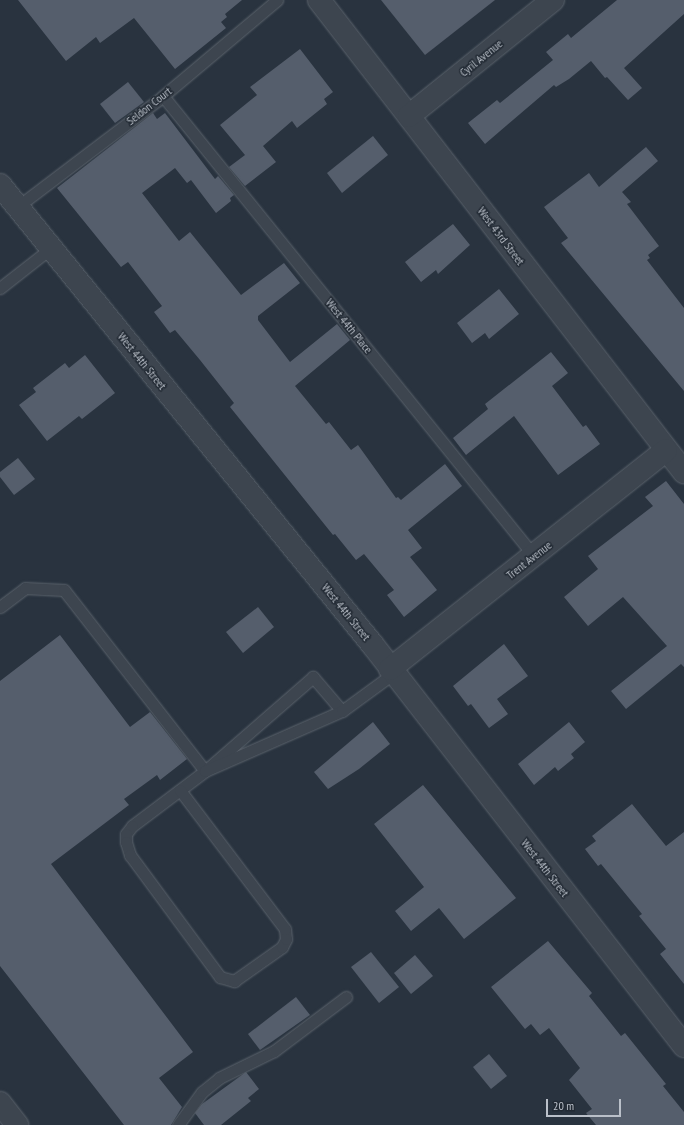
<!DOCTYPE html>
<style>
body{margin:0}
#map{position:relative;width:684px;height:1125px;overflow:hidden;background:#29333f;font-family:"PT Sans Narrow",sans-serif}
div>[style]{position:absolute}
.building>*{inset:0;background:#555e6c}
.roads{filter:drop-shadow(0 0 1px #5b636c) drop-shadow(0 0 1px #5b636c)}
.service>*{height:11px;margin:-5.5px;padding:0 5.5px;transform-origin:5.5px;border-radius:5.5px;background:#3d454f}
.minor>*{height:22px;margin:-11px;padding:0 11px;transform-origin:11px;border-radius:11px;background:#3d454f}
span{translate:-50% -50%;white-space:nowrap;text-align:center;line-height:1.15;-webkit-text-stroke:3px #222a34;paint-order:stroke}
.street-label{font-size:12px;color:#bac0c9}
.scale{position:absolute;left:546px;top:1099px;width:75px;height:18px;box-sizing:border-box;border:2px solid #bac0c9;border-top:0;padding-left:5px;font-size:12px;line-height:14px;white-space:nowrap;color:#bac0c9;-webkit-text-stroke:3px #222a34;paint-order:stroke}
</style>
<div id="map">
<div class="building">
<div style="clip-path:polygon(18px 0,242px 0,225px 14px,227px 17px,221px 22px,226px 28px,175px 69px,134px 18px,100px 43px,96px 37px,66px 61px)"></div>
<div style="clip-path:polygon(381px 0,495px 0,425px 55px)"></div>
<div style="clip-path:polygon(617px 0,684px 0,684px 14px,624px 68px,642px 88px,628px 100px,607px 77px,605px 78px,591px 61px,569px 79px,556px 87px,554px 85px,485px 144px,468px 123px,497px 100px,500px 103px,553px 60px,546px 52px,568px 34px,571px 38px)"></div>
<div style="clip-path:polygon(300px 49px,333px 92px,324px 99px,327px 104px,297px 128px,292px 121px,263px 146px,276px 162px,245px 186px,229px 167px,245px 155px,220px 125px,257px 95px,250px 87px)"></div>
<div style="clip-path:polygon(128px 82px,144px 102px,115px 123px,100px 104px)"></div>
<div style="clip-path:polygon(153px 113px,157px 119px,165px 113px,215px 179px,218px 176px,234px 195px,230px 198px,231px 201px,216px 213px,191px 180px,187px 183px,175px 168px,142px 193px,179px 241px,190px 232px,241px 295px,284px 263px,300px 283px,258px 316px,258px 320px,290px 362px,337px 324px,350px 340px,295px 386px,326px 424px,329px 422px,351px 450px,358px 445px,396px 498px,398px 497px,401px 500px,445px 464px,462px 486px,408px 530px,422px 548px,410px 557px,437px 590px,404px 617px,387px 595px,394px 590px,364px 554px,356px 560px,335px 534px,333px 535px,230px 407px,234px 403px,200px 360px,175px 330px,170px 333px,154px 312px,162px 306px,128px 262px,121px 267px,57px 188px)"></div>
<div style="clip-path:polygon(373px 136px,388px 155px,342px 193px,327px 173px)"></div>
<div style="clip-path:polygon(646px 147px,658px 161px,622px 192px,631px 202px,627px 204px,659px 246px,648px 255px,650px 258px,647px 260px,684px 308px,684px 391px,561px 243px,568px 238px,544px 207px,589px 173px,599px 187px)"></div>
<div style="clip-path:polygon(453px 224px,470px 245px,438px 274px,436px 270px,421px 282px,405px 262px)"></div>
<div style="clip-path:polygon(499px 289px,519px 314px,489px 339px,485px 333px,472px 343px,457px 323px)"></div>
<div style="clip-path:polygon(551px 352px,568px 373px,552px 386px,583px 427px,586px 425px,600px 444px,558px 475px,514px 416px,466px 455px,453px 438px,488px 409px,485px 404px)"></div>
<div style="clip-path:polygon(85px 355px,115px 393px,82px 419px,79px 416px,47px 441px,19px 405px,36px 392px,33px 388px,65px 363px,69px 368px)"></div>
<div style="clip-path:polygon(18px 458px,35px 479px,14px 495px,0 477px,0 472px)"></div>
<div style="clip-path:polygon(666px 481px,684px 504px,684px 667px,681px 664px,626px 709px,611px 691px,667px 646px,623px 597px,588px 626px,564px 597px,598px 569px,588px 556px,653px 506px,645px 497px)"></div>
<div style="clip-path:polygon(258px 607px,274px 627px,243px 653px,226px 632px)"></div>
<div style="clip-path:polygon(60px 635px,130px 727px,150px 712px,187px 759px,160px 780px,157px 775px,124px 799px,129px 805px,51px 864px,193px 1052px,159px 1078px,182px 1107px,171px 1125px,124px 1125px,0 966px,0 681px)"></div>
<div style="clip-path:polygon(504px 644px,528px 676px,497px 699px,508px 714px,489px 728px,471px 704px,468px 706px,453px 686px)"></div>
<div style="clip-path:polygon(373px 722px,390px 744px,359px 769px,328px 789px,314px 772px)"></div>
<div style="clip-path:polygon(569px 722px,585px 742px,571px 754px,574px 758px,558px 771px,555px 767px,534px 785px,518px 764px)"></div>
<div style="clip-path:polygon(423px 785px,516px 898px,464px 939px,439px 908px,411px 931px,395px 911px,424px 887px,374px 824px)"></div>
<div style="clip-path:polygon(632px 804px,666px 846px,684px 832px,684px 984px,660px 954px,666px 949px,639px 916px,642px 914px,601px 864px,598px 866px,585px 849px,596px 841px,592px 836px)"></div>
<div style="clip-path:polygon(548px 941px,592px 993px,589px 996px,621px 1036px,625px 1033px,666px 1084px,663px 1086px,684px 1112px,684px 1125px,596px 1125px,586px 1113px,592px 1109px,569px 1080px,580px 1068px,549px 1028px,540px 1035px,531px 1024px,525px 1029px,491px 987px)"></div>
<div style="clip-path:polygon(371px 952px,399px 987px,379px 1003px,351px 967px)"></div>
<div style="clip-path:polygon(415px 955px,433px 976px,411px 994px,394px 973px)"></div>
<div style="clip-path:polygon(296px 997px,310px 1015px,260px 1050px,248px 1034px)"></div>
<div style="clip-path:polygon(489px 1054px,507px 1076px,491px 1089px,473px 1067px)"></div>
<div style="clip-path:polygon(246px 1072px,259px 1089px,248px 1098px,251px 1101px,221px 1125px,204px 1125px,195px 1113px,202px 1104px)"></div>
</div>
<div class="roads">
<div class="service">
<div style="left:163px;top:96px;width:591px;rotate:51.11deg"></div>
<div style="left:17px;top:207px;width:183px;rotate:-37.2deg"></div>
<div style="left:163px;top:96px;width:149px;rotate:-40.1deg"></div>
<div style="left:0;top:288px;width:65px;rotate:-38.1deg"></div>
<div style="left:0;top:607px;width:31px;rotate:-37deg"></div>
<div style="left:25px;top:588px;width:39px;rotate:3deg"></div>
<div style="left:64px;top:590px;width:229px;rotate:52.1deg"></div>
<div style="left:205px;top:771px;width:91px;rotate:143deg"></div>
<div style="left:132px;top:826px;width:10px;rotate:127deg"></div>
<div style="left:126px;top:834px;width:8px;rotate:90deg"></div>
<div style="left:126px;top:842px;width:14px;rotate:73deg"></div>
<div style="left:130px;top:855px;width:152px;rotate:53.6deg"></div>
<div style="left:220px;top:977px;width:15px;rotate:16deg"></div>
<div style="left:234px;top:981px;width:59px;rotate:-35.3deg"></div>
<div style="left:282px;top:947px;width:9px;rotate:-63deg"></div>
<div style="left:286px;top:939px;width:10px;rotate:-96deg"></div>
<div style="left:285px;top:929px;width:174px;rotate:-127.1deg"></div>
<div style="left:342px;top:711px;width:45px;rotate:-130.5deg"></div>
<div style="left:313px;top:677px;width:143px;rotate:139deg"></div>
<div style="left:205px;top:771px;width:150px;rotate:-23.7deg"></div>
<div style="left:342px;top:711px;width:64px;rotate:-36.2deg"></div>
<div style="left:178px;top:1125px;width:41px;rotate:-54deg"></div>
<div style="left:202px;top:1092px;width:22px;rotate:-39deg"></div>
<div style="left:219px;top:1078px;width:61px;rotate:-26.1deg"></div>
<div style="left:274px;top:1051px;width:90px;rotate:-36.9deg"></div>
</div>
<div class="minor">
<div style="left:319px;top:0;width:597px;rotate:52.29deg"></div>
<div style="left:409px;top:116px;width:185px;rotate:-38.9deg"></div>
<div style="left:0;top:185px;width:591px;rotate:50.98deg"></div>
<div style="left:372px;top:644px;width:509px;rotate:52.18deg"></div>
<div style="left:390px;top:669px;width:352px;rotate:-38.4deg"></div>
<div style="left:0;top:1103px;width:28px;rotate:52deg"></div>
</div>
</div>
<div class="street-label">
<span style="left:481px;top:58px;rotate:-39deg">Cyril Avenue</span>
<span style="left:149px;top:106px;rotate:-38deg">Seldon Court</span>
<span style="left:501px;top:236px;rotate:53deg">West 43rd Street</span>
<span style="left:349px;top:326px;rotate:51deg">West 44th Place</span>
<span style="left:142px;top:361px;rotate:51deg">West 44th Street</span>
<span style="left:529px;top:560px;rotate:-38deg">Trent Avenue</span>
<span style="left:346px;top:612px;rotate:51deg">West 44th Street</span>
<span style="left:545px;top:868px;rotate:52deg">West 44th Street</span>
</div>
<div class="scale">20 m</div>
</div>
